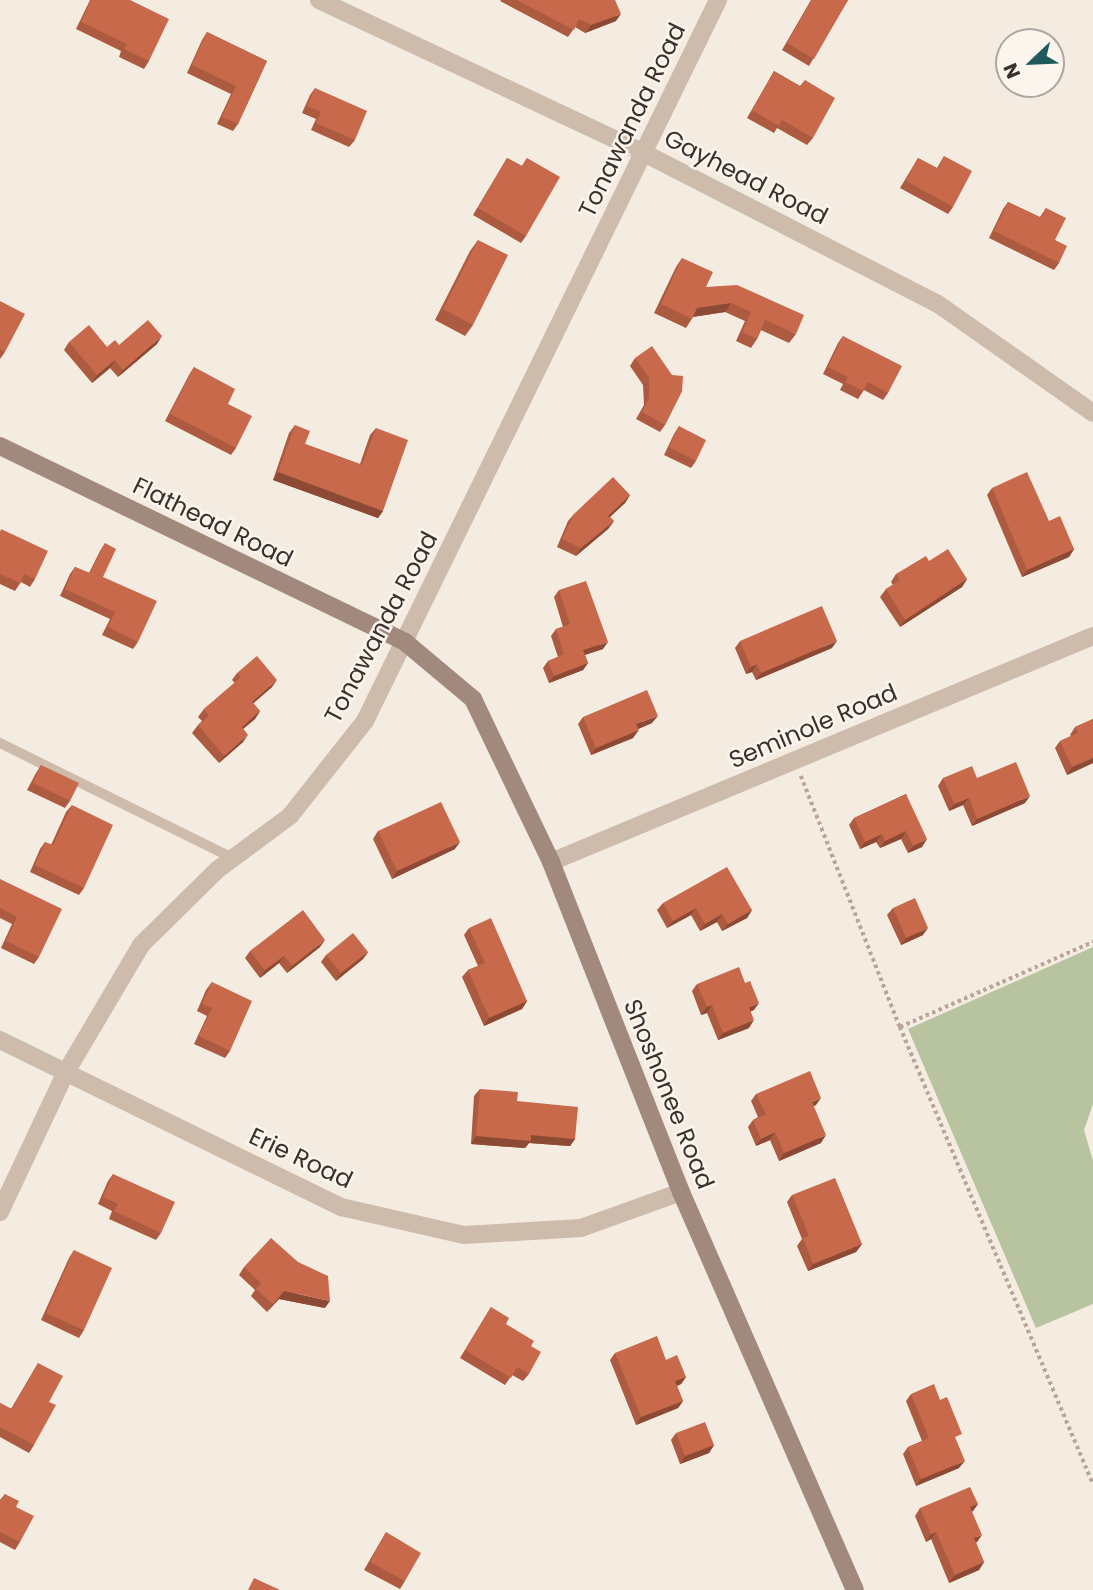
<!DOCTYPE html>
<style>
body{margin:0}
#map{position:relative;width:1093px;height:1590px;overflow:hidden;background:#f4ebe1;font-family:Poppins,sans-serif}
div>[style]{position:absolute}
.green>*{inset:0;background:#b8c4a0}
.path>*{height:3.5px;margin-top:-1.75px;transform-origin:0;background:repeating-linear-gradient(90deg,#b9a596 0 3.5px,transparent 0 7px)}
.lane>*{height:10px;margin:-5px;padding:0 5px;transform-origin:5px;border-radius:5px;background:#cdbbac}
.street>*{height:18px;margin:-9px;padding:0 9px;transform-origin:9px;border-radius:9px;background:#cdbbac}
.secondary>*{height:18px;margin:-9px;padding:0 9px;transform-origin:9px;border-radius:9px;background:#a18a7d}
.wall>*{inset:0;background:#ac5a40}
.shaded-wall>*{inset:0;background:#8c4a34}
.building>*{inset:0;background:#c8694b}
span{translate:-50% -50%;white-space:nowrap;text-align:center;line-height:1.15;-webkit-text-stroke:5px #fbf5ee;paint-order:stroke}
.street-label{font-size:24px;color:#3b302b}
.north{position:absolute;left:995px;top:28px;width:70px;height:70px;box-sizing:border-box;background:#fbf5ee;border:2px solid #aea6a0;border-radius:50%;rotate:247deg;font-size:19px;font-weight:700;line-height:28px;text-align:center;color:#3b302b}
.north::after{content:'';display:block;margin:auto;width:24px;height:32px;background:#1f5a5e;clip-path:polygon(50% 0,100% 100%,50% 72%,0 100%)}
</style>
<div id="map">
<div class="green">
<div style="clip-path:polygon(1093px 947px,1093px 1104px,1084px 1130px,1093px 1161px,1093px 1304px,1036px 1328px,908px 1029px)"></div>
</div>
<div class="path">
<div style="left:801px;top:776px;width:270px;rotate:68.5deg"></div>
<div style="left:900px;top:1027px;width:495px;rotate:67.1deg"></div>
<div style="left:900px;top:1027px;width:211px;rotate:-23.8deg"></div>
</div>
<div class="lane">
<div style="left:0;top:743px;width:260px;rotate:26.3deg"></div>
</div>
<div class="street">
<div style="left:319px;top:0;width:359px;rotate:25.2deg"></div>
<div style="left:644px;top:153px;width:331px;rotate:27.2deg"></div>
<div style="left:938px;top:304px;width:189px;rotate:35.1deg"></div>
<div style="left:551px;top:862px;width:587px;rotate:-22.63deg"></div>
<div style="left:0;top:1040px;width:380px;rotate:26.1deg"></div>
<div style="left:341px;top:1207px;width:126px;rotate:12.8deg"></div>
<div style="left:464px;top:1235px;width:117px;rotate:-3.4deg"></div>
<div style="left:581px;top:1228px;width:106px;rotate:-19.8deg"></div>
<div style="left:0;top:1212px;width:155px;rotate:-64.8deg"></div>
<div style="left:66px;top:1072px;width:147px;rotate:-59.4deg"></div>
<div style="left:141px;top:945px;width:107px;rotate:-44.6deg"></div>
<div style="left:217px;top:870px;width:91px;rotate:-36.5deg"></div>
<div style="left:290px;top:816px;width:121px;rotate:-51.7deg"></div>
<div style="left:365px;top:721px;width:803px;rotate:-63.91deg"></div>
</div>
<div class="secondary">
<div style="left:0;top:446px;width:450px;rotate:25.8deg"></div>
<div style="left:405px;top:642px;width:89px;rotate:40deg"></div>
<div style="left:473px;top:699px;width:181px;rotate:64.4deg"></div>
<div style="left:551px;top:862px;width:355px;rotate:68.5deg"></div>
<div style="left:681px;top:1192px;width:434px;rotate:66.4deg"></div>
</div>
<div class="wall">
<div style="clip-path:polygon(90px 0,130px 0,149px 61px,144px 69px,119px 57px,121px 51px,76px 29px)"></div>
<div style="clip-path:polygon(501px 0,615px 0,616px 21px,585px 33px,575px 27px,568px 37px,500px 1px)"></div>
<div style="clip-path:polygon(811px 0,848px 0,809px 66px,782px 50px)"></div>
<div style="clip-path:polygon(207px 32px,267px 61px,238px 124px,233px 131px,217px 124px,231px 94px,187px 73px,202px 40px)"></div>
<div style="clip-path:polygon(774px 71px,800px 86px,805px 80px,813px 138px,807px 145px,777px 128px,774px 133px,747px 118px)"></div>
<div style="clip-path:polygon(315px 88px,355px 140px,349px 147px,311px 130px,316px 119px,302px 113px,310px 95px)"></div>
<div style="clip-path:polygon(944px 156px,953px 207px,948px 214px,900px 188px,918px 158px,937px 168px)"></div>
<div style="clip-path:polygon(507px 158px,522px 166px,527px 158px,526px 236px,521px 243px,473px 215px)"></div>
<div style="clip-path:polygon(1008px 202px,1040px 217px,1046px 208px,1055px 240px,1059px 263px,1054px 270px,989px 238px,1003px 209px)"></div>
<div style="clip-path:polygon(478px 240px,473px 325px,465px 336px,435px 320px,470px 251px)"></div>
<div style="clip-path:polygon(682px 258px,706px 287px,796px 334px,789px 343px,761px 330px,757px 339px,751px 348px,736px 341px,745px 321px,725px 312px,693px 317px,686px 328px,654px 313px,676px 267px)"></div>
<div style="clip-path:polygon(0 301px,5px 352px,0 359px)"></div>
<div style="clip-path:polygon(843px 336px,888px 393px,883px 400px,864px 390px,858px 399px,840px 390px,843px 384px,823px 374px,838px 343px)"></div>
<div style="clip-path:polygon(69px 342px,107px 347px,157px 344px,118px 377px,110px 368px,92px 383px,64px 350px)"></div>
<div style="clip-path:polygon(635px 358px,682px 391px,665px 425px,660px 432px,636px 419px,644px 405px,643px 385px,630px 366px)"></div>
<div style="clip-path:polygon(194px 367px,228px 404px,236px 448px,231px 455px,165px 421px,189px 375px)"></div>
<div style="clip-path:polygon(295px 425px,305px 444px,360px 464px,370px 435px,376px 428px,383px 511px,378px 518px,273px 480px,289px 433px)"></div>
<div style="clip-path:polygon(679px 426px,696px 461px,691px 468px,664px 455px,674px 434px)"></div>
<div style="clip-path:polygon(992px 488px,1049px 521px,1074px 549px,1069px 557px,1022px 577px,987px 495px)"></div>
<div style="clip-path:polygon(630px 495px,625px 503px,610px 517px,614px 521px,608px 529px,576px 556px,557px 547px,568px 521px,574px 514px)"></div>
<div style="clip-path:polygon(0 531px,35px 579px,30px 587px,21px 582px,15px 591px,0 584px)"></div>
<div style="clip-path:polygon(105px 543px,103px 577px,138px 642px,133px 649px,102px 635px,110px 619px,60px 596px,70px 574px,75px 567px,89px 573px,100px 551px)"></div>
<div style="clip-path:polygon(929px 561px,967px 579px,962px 587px,900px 627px,880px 597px,886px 589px,893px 585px,891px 582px,896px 574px)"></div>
<div style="clip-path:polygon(559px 590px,603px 649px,585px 655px,588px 663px,583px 670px,549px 683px,543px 668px,548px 661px,558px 657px,551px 636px,556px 629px,563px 627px,554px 597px)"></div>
<div style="clip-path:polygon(740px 641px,832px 648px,756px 680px,752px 672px,746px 674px,735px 648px)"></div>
<div style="clip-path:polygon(237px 673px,272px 687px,253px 703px,260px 711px,255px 719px,243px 729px,243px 742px,219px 763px,192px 733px,198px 725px,202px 721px,198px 717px,204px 709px,235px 683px,232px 680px)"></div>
<div style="clip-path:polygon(583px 717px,652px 723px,638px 729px,633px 738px,591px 755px,578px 724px)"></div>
<div style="clip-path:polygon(1093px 719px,1093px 763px,1067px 775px,1055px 748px,1060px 741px,1071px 736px,1070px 735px,1075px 727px)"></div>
<div style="clip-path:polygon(41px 765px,70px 801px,65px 808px,27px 790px,36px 773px)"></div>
<div style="clip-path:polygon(943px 778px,977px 778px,1025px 803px,972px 826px,963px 805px,949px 811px,938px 786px)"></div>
<div style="clip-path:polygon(906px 794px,922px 847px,908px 853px,901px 839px,880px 848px,876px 842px,860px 849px,849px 825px,854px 818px)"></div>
<div style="clip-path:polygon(72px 805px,84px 888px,79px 895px,30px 872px,40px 849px,45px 842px,51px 845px,66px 812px)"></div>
<div style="clip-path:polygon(378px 831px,455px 849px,392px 879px,373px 839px)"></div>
<div style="clip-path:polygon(0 879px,39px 957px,34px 964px,1px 948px,12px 924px,0 918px)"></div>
<div style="clip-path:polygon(663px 903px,752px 910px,747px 918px,722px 931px,717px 922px,700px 931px,691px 915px,667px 928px,657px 910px)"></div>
<div style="clip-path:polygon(893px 908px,923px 935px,901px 945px,887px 915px)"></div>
<div style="clip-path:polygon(469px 928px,527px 1001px,522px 1009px,484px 1026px,462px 977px,468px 970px,478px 966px,464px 935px)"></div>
<div style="clip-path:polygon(320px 947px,287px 973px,279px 963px,260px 978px,245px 958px,250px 951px)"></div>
<div style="clip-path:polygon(368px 952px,363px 959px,336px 981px,321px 962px,326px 955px)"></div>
<div style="clip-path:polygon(212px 982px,230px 1051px,225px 1058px,194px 1044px,207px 1016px,197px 1011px,206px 990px)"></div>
<div style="clip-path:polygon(697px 984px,754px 1010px,751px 1011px,749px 1028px,718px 1040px,707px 1013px,701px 1015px,692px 991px)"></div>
<div style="clip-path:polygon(480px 1089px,517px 1101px,575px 1139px,570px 1146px,529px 1143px,525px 1148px,471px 1144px,474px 1096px)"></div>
<div style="clip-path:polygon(756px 1094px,816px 1105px,813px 1106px,821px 1143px,779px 1161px,770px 1140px,756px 1146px,748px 1127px,753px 1120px,758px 1117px,751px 1101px)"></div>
<div style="clip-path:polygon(113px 1174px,161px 1233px,156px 1240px,109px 1219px,112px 1211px,98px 1204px,108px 1181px)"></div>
<div style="clip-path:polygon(792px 1195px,862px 1244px,856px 1252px,808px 1271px,797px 1246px,802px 1239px,787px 1202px)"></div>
<div style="clip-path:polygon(74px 1250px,84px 1330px,79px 1338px,41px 1320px,69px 1258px)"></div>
<div style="clip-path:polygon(244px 1267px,325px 1308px,279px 1299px,267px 1312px,251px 1296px,255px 1290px,239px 1275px)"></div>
<div style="clip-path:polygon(491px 1307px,506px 1324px,529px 1374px,523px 1381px,512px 1375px,505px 1385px,460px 1358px)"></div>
<div style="clip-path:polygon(615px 1353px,666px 1360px,686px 1377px,681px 1384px,677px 1386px,683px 1401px,678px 1408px,636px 1425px,610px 1360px)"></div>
<div style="clip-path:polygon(38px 1363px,34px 1445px,29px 1453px,0 1437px,0 1403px,11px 1409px)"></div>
<div style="clip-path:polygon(911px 1394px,959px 1468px,916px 1486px,903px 1454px,908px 1447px,922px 1441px,906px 1401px)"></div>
<div style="clip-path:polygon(676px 1433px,714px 1445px,709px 1453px,680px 1464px,671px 1440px)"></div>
<div style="clip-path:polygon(5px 1494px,16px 1507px,20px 1542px,15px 1550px,0 1542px,0 1500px)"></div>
<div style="clip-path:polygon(978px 1504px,972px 1512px,977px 1542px,976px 1543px,984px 1562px,979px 1570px,949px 1583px,931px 1539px,926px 1542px,915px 1516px,920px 1508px)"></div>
<div style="clip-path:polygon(386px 1532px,405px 1581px,400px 1589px,364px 1570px)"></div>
</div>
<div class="shaded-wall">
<div style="clip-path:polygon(621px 14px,616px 21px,585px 33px,591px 25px)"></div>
<div style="clip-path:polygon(731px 303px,725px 312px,691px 317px,697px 308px)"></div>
<div style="clip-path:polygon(162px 336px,157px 344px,118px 377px,123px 370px)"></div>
<div style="clip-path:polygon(115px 360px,110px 368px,92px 383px,97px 375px)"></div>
<div style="clip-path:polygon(278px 472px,383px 511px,378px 518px,273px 480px)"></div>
<div style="clip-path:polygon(630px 495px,625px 503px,603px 523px,608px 516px)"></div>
<div style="clip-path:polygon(614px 521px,608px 529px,576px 556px,581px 548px)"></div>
<div style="clip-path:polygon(1074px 549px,1069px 557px,1022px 577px,1027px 570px)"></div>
<div style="clip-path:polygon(967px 579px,962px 587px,900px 627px,905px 620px)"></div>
<div style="clip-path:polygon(837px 641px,832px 648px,756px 680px,761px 673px)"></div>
<div style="clip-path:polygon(608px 642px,603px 649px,578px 657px,583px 650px)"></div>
<div style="clip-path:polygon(588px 663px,583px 670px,549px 683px,554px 676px)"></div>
<div style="clip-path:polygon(757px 664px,752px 672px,746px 674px,751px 667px)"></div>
<div style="clip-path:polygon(277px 680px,272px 687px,247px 709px,252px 702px)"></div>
<div style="clip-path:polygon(260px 711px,255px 719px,237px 734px,242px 727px)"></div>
<div style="clip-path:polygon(658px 716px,652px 723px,631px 732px,636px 724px)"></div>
<div style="clip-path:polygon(639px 730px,633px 738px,591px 755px,596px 748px)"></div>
<div style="clip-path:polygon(248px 735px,243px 742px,219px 763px,224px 756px)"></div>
<div style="clip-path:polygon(1093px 758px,1093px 763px,1067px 775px,1072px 767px)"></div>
<div style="clip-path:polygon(1030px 796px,1025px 803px,972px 826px,977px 819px)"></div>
<div style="clip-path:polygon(969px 798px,963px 805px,949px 811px,954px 804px)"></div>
<div style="clip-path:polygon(906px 831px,901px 839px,880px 848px,885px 841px)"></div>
<div style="clip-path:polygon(882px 834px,876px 842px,860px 849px,865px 842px)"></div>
<div style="clip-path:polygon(927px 839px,922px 847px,908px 853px,913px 846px)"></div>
<div style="clip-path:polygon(460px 842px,455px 849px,392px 879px,397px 871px)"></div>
<div style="clip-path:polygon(696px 908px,691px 915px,667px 928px,673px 921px)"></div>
<div style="clip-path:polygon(752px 910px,747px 918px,722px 931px,728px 924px)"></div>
<div style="clip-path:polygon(722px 914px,717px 922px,700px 931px,705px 924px)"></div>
<div style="clip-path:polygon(928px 928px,923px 935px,901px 945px,906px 938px)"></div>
<div style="clip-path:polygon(325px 940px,320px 947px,287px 973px,292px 966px)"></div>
<div style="clip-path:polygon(368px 952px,363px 959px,336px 981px,341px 973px)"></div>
<div style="clip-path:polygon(284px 956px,279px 963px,260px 978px,265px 970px)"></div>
<div style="clip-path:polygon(527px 1001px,522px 1009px,484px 1026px,489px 1018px)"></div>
<div style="clip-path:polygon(759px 1003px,754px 1010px,744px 1014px,749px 1007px)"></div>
<div style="clip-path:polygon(712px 1005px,707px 1013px,701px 1015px,707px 1007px)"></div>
<div style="clip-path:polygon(754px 1020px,749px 1028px,718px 1040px,723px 1033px)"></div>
<div style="clip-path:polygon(821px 1098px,816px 1105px,806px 1109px,812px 1102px)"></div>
<div style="clip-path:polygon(775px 1132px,770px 1140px,756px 1146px,761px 1139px)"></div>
<div style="clip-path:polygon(531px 1135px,575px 1139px,570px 1146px,529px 1143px,525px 1148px,471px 1144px,476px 1136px)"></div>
<div style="clip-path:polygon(826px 1135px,821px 1143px,779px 1161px,784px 1153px)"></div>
<div style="clip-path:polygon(862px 1244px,856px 1252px,808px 1271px,813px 1264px)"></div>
<div style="clip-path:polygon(284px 1291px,330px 1301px,325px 1308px,279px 1299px,267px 1312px)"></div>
<div style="clip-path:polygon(686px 1377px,681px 1384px,670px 1389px,675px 1381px)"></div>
<div style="clip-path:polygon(683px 1401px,678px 1408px,636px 1425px,641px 1417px)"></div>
<div style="clip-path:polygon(714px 1445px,709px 1453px,680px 1464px,685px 1456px)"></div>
<div style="clip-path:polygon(965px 1461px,959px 1468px,916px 1486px,921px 1479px)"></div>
<div style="clip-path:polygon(978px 1504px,973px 1511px,965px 1515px,970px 1507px)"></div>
<div style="clip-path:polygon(936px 1532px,931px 1539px,926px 1542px,931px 1534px)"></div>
<div style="clip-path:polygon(982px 1535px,977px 1542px,969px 1546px,974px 1538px)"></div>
<div style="clip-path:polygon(984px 1562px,979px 1570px,949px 1583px,955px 1575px)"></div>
</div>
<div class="building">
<div style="clip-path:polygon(91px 0,130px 0,169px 19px,149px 61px,124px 49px,127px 44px,81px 22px)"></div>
<div style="clip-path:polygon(517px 0,615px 0,621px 14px,591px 25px,579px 19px,574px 30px)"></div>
<div style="clip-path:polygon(812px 0,848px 0,814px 59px,787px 43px)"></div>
<div style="clip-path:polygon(207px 32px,267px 61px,238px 124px,222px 117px,236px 86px,192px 65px)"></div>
<div style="clip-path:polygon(774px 71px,801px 87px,805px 80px,835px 98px,813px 138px,782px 120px,779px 126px,752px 110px)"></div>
<div style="clip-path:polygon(315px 88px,367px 111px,355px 140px,316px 123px,321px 112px,307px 106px)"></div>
<div style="clip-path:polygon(944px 156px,972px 171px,953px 207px,906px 181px,918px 158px,938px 169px)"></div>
<div style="clip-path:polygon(507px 158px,522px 166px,527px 158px,560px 177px,526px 236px,478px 208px)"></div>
<div style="clip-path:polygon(1008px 202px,1041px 218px,1046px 208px,1066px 218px,1055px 240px,1067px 246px,1059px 263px,994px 231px)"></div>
<div style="clip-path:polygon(478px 240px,508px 255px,473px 325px,443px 309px)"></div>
<div style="clip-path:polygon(682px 258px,713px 272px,706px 287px,737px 285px,804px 315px,796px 334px,765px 320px,757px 339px,742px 332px,751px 312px,731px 303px,697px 308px,692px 319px,661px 304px)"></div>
<div style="clip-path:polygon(0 301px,25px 314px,5px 352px,0 349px)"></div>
<div style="clip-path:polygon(148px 320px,162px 336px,123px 370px,115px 360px,97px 375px,69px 342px,89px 325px,107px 347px,115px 340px,119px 345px)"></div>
<div style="clip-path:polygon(843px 336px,902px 366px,888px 393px,868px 382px,863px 391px,845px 382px,848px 377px,828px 367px)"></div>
<div style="clip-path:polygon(652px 346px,672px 375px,683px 376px,682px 391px,665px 425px,642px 412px,649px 398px,649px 378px,635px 358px)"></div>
<div style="clip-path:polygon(194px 367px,235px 389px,228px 404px,252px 416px,236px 448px,170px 414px)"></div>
<div style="clip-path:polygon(295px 425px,310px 431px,305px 444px,362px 465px,376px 428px,408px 440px,383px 511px,278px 472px)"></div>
<div style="clip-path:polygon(679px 426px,706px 440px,696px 461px,669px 447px)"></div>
<div style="clip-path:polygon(1027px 472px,1049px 521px,1060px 516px,1074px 549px,1027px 570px,992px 488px)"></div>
<div style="clip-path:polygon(613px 477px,630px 495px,608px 516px,614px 521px,581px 548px,562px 539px,574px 514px)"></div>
<div style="clip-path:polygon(1px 529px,48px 551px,35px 579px,24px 574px,20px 583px,0 574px,0 532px)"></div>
<div style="clip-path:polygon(105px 543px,116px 549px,103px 577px,157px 601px,138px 642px,108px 627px,115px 612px,65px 589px,75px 567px,90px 573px)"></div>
<div style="clip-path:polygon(948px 549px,967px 579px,905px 620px,886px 589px,900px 580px,896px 574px,926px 556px,929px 561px)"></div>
<div style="clip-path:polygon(586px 581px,608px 642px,583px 650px,588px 663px,554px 676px,548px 661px,564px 654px,556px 629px,570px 624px,559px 590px)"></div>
<div style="clip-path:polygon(822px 606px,837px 641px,761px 673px,757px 664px,751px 667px,740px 641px)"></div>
<div style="clip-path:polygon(257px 656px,277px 680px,252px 702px,260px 711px,242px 727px,248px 735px,224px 756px,198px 725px,209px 716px,204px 709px,241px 677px,237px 673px)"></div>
<div style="clip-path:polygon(647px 690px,658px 716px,636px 724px,639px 730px,596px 748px,583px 717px)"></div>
<div style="clip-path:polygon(1093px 719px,1093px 758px,1072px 767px,1060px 741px,1078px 733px,1075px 727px)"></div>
<div style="clip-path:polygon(1016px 762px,1030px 796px,977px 819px,969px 798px,954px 804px,943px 778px,972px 766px,977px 778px)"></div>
<div style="clip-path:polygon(41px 765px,79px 783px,70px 801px,33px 783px)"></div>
<div style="clip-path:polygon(906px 794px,927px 839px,913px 846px,906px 831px,885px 841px,882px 834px,865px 842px,854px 818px)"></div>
<div style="clip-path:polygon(441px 802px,460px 842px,397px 871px,378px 831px)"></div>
<div style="clip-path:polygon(72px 805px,113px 825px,84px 888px,35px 865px,45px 842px,53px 845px)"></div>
<div style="clip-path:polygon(727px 867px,752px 910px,728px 924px,722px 914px,705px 924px,696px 908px,673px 921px,663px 903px)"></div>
<div style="clip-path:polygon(0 879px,62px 909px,39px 957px,6px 941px,17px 917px,0 908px)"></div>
<div style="clip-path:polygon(915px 898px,928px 928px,906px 938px,893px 908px)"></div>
<div style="clip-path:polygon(303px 910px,325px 940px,292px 966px,284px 956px,265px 970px,250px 951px)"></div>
<div style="clip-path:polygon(491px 918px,527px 1001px,489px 1018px,468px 970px,485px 963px,469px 928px)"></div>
<div style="clip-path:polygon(353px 933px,368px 952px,341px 973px,326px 955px)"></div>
<div style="clip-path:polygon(739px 967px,745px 983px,750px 981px,759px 1003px,749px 1007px,754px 1020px,723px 1033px,712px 1005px,707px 1007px,697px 984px)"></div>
<div style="clip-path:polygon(212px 982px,252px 1001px,230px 1051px,199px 1036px,212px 1008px,202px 1004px)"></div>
<div style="clip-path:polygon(810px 1071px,821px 1098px,812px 1102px,826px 1135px,784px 1153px,775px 1132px,761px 1139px,753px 1120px,766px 1114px,756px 1094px)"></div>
<div style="clip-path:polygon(480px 1089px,518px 1092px,517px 1101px,578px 1107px,575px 1139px,531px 1135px,531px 1141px,476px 1136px)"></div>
<div style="clip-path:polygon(113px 1174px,175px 1202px,161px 1233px,114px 1211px,118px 1204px,103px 1197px)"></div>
<div style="clip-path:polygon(835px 1178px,862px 1244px,813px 1264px,803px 1238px,809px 1236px,792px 1195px)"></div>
<div style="clip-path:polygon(271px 1238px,298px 1262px,328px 1276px,330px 1301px,284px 1291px,273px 1304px,256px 1289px,261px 1283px,244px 1267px)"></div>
<div style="clip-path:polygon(74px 1250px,112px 1268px,84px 1330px,46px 1313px)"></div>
<div style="clip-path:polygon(491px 1307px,509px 1318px,506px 1324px,534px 1341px,531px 1346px,541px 1352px,529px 1374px,517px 1367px,511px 1378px,465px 1350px)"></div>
<div style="clip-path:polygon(657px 1336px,666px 1360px,677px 1355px,686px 1377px,675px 1381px,683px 1401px,641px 1417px,615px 1353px)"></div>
<div style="clip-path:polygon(38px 1363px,63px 1376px,49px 1402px,56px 1405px,34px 1445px,0 1427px,0 1403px,12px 1409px)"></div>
<div style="clip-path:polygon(934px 1384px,940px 1400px,947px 1397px,962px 1434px,955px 1437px,965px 1461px,921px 1479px,908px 1447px,929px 1438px,911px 1394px)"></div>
<div style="clip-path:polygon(705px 1422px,714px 1445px,685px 1456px,676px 1433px)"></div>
<div style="clip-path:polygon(970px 1487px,978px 1504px,970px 1507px,982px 1535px,974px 1538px,984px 1562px,955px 1575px,936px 1532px,931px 1534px,920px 1508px)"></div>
<div style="clip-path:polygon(5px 1494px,19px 1501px,16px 1507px,34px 1516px,20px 1542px,0 1532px,0 1500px,1px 1501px)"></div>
<div style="clip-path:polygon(386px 1532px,421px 1553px,405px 1581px,370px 1562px)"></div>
<div style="clip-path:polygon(254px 1578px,280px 1590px,248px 1590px)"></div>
</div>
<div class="street-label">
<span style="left:632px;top:120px;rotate:-64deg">Tonawanda Road</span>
<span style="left:746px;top:177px;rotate:27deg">Gayhead Road</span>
<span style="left:213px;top:522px;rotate:26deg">Flathead Road</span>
<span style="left:381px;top:627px;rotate:-62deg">Tonawanda Road</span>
<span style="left:813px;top:726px;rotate:-23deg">Seminole Road</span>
<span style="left:669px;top:1094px;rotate:68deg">Shoshonee Road</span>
<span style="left:301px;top:1158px;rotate:25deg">Erie Road</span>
</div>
<div class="north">N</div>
</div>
